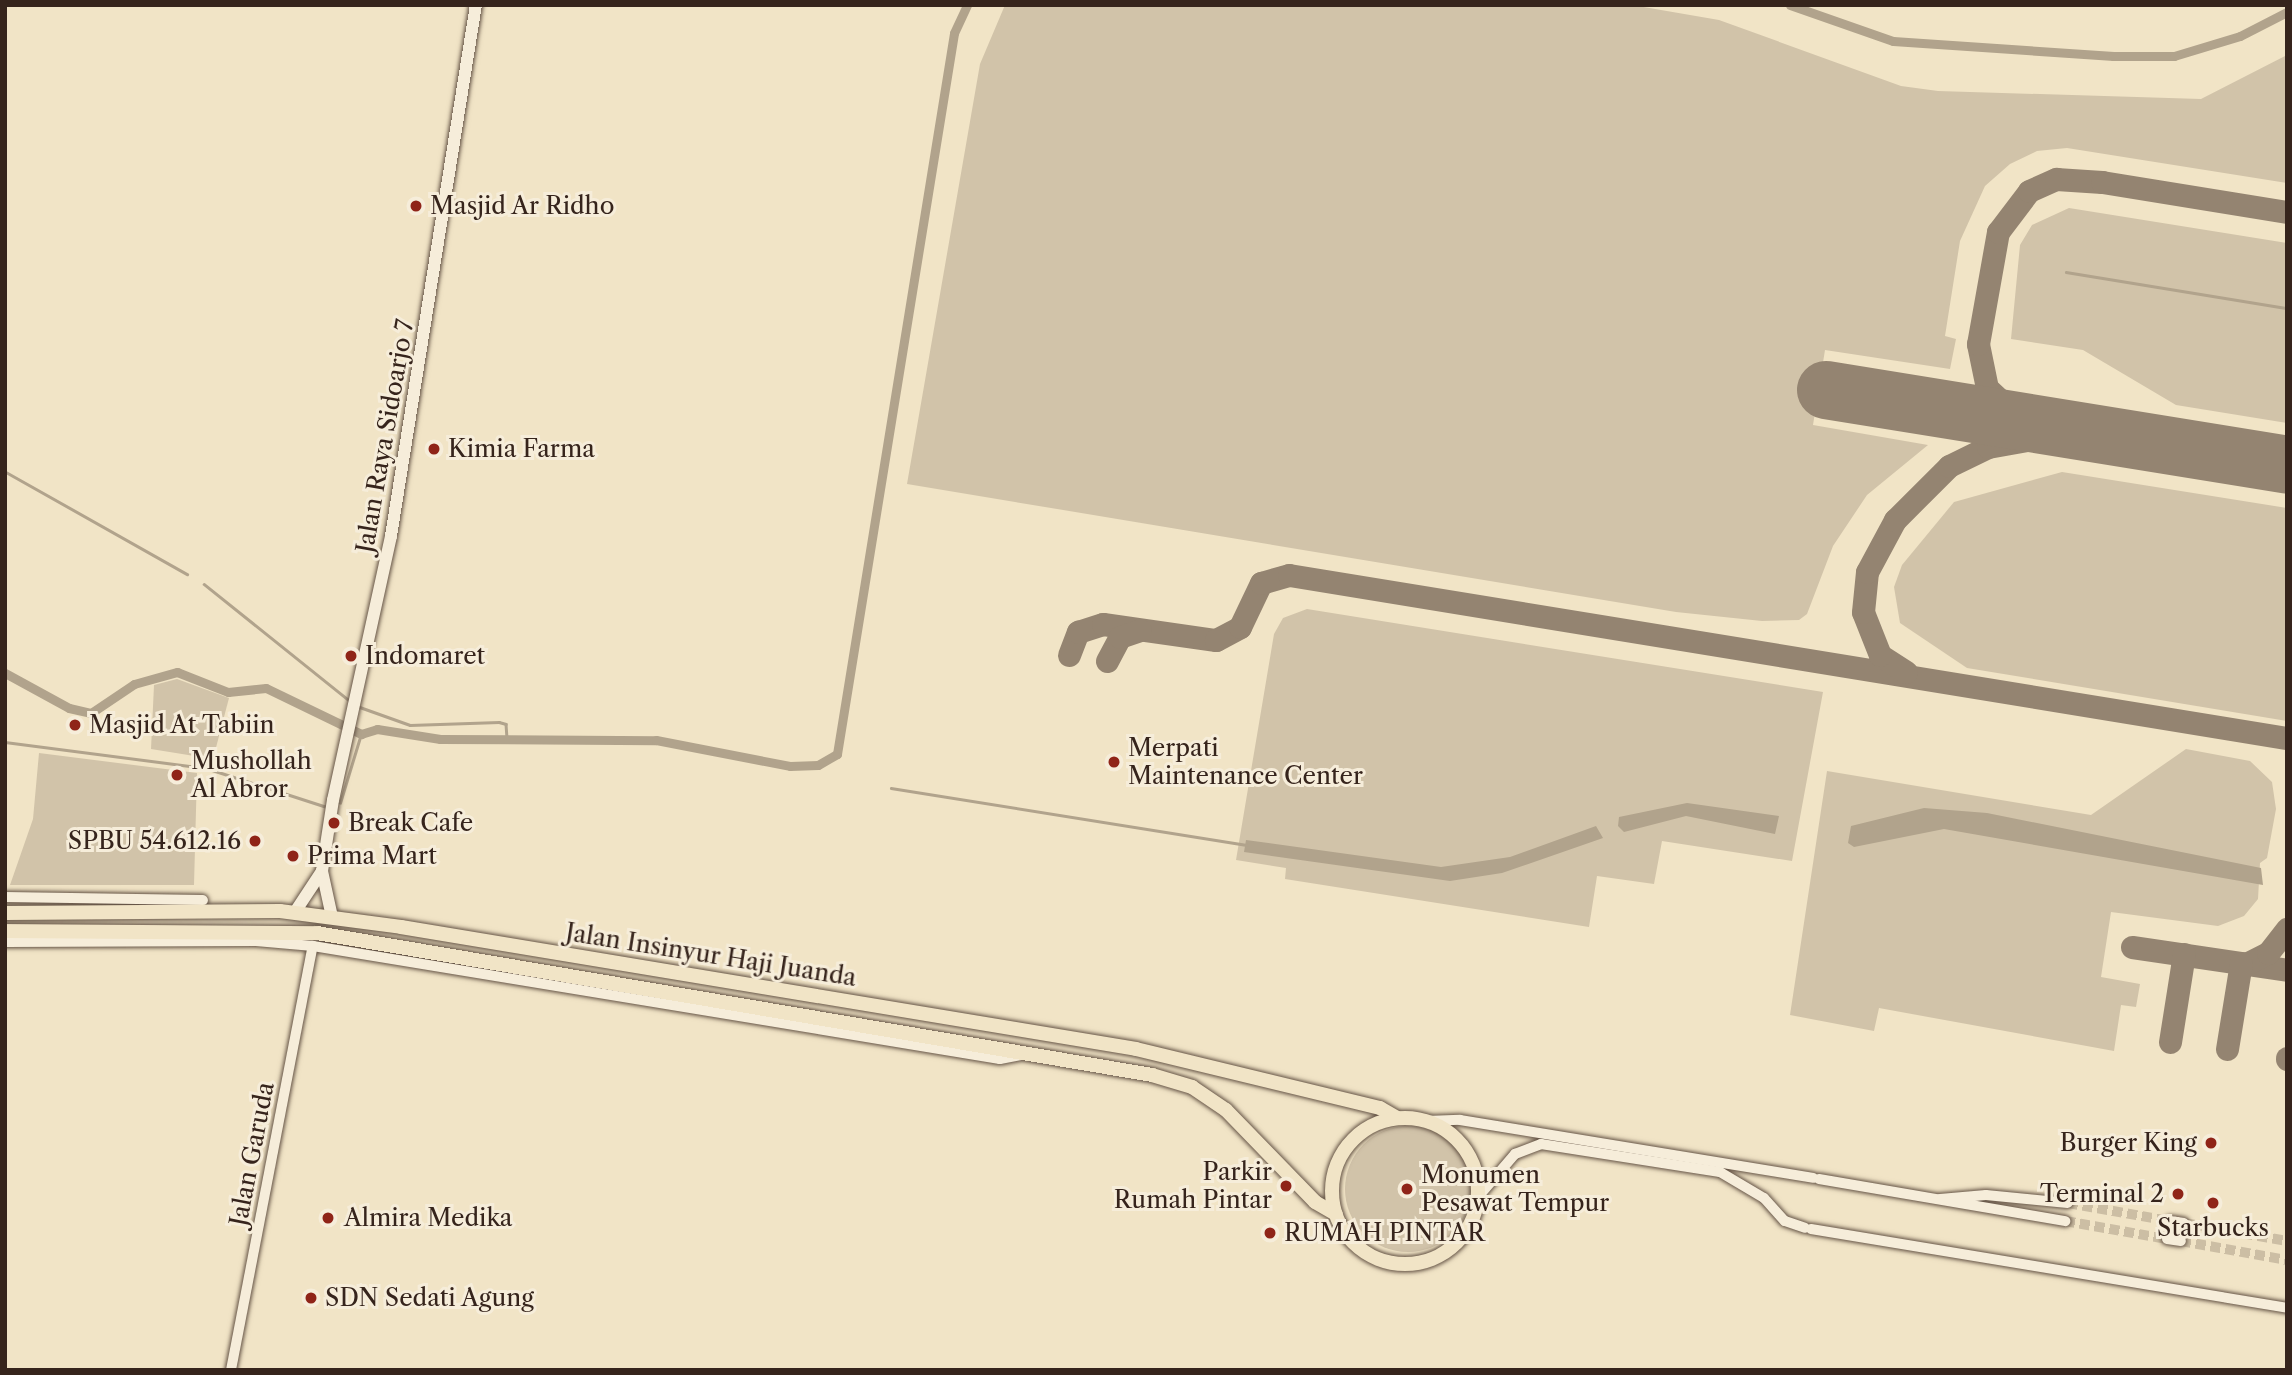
<!DOCTYPE html>
<style>
body{margin:0}
#map{position:relative;width:2292px;height:1375px;overflow:hidden;background:#f1e4c6;font-family:"Libre Caslon Text",serif}
div>[style]{position:absolute}
.green>*{inset:0;background:#d1c3a9}
.round{border-radius:50%}
.water>*{inset:0;background:#b1a38c}
.stream>*{height:2.5px;margin:-1.25px;padding:0 1.25px;transform-origin:1.25px;border-radius:1.25px;background:#b1a38c}
.canal>*{height:9px;margin:-4.5px;padding:0 4.5px;transform-origin:4.5px;border-radius:4.5px;background:#b1a38c}
.taxiway>*{height:23px;margin:-11.5px;padding:0 11.5px;transform-origin:11.5px;border-radius:11.5px;background:#948471}
.runway>*{height:58px;margin:-29px;padding:0 29px;transform-origin:29px;border-radius:29px;background:#948471}
.tertiary-tunnel>*{height:10px;margin-top:-5px;transform-origin:0;background:repeating-linear-gradient(90deg,#ccbea4 0 10px,transparent 0 15px)}
.roads{filter:drop-shadow(0 0 2px #655446) drop-shadow(0 0 2px #655446)}
.tertiary>*{height:10px;margin:-5px;padding:0 5px;transform-origin:5px;border-radius:5px;background:#f6edda}
.secondary>*{height:12px;margin:-6px;padding:0 6px;transform-origin:6px;border-radius:6px;background:#f6edda}
.trunk>*{height:14px;margin:-7px;padding:0 7px;transform-origin:7px;border-radius:7px;background:#f1e4c6}
.trunk>.ring{margin:-7px;padding:0;box-sizing:content-box;background:none;border:14px solid #f1e4c6;border-radius:50%}
.dots>*{width:19px;height:19px;translate:-50% -50%;box-sizing:border-box;border:4px solid #f6edda;border-radius:50%}
span{translate:-50% -50%;white-space:nowrap;text-align:center;line-height:1.15;-webkit-text-stroke:6px #f6edda;paint-order:stroke}
.poi-label{font-size:24px;color:#36241c}
.left{translate:0 -50%;text-align:left}
.right{translate:-100% -50%;text-align:right}
.street-label{font-size:24px;color:#36241c}
.frame{position:absolute;inset:0;border:7px solid #36241c;pointer-events:none}
</style>
<div id="map">
<div class="green">
<div style="clip-path:polygon(1005px 5px,1632px 5px,1719px 20px,1901px 86px,1938px 91px,2201px 99px,2287px 55px,2287px 183px,2067px 148px,2037px 151px,2010px 164px,1985px 186px,1960px 241px,1945px 336px,1956px 339px,1950px 369px,1825px 350px,1813px 425px,1928px 445px,1867px 495px,1833px 546px,1807px 614px,1799px 620px,1762px 621px,1676px 612px,907px 484px,980px 64px)"></div>
<div style="clip-path:polygon(2069px 208px,2287px 243px,2287px 423px,2176px 405px,2083px 350px,2011px 339px,2020px 245px,2032px 225px)"></div>
<div style="clip-path:polygon(2062px 472px,2287px 508px,2287px 721px,1967px 668px,1900px 623px,1894px 587px,1902px 565px,1954px 502px)"></div>
<div style="clip-path:polygon(1307px 609px,1823px 692px,1792px 861px,1662px 841px,1654px 884px,1597px 876px,1589px 927px,1285px 879px,1286px 868px,1236px 860px,1274px 634px,1283px 618px)"></div>
<div style="clip-path:polygon(177px 679px,229px 698px,213px 759px,151px 749px,154px 685px)"></div>
<div style="clip-path:polygon(2186px 749px,2250px 761px,2272px 782px,2276px 809px,2267px 858px,2260px 863px,2258px 899px,2244px 916px,2218px 926px,2111px 912px,2101px 977px,2140px 984px,2136px 1007px,2121px 1005px,2114px 1051px,1879px 1008px,1874px 1031px,1790px 1015px,1827px 771px,2091px 815px)"></div>
<div style="clip-path:polygon(39px 753px,197px 773px,194px 885px,10px 885px,33px 819px)"></div>
<div class="round" style="left:1345px;top:1126px;width:126px;height:126px"></div>
</div>
<div class="water">
<div style="clip-path:polygon(1687px 803px,1779px 816px,1775px 834px,1686px 816px,1624px 832px,1618px 826px,1619px 817px)"></div>
<div style="clip-path:polygon(1924px 808px,1987px 813px,2261px 868px,2263px 885px,1944px 829px,1854px 847px,1848px 843px,1851px 826px)"></div>
<div style="clip-path:polygon(1596px 826px,1603px 838px,1502px 873px,1450px 881px,1244px 852px,1246px 840px,1441px 867px,1510px 857px)"></div>
</div>
<div class="stream">
<div style="left:2066px;top:272px;width:224px;rotate:9.3deg"></div>
<div style="left:6px;top:472px;width:208px;rotate:29.4deg"></div>
<div style="left:204px;top:584px;width:186px;rotate:38.7deg"></div>
<div style="left:357px;top:706px;width:56px;rotate:19.7deg"></div>
<div style="left:410px;top:725px;width:89px;rotate:-1.9deg"></div>
<div style="left:499px;top:722px;width:7px;rotate:16deg"></div>
<div style="left:506px;top:724px;width:15px;rotate:86deg"></div>
<div style="left:5px;top:742px;width:203px;rotate:7.4deg"></div>
<div style="left:206px;top:768px;width:124px;rotate:17.9deg"></div>
<div style="left:891px;top:788px;width:360px;rotate:9.1deg"></div>
<div style="left:340px;top:803px;width:72px;rotate:-73.1deg"></div>
</div>
<div class="canal">
<div style="left:1790px;top:5px;width:109px;rotate:19.3deg"></div>
<div style="left:1893px;top:41px;width:221px;rotate:3.9deg"></div>
<div style="left:2113px;top:56px;width:61px"></div>
<div style="left:2174px;top:56px;width:69px;rotate:-16.9deg"></div>
<div style="left:2240px;top:36px;width:53px;rotate:-27.1deg"></div>
<div style="left:5px;top:673px;width:73px;rotate:28.7deg"></div>
<div style="left:69px;top:708px;width:23px;rotate:13deg"></div>
<div style="left:91px;top:713px;width:52px;rotate:-34deg"></div>
<div style="left:134px;top:684px;width:45px;rotate:-15.6deg"></div>
<div style="left:177px;top:672px;width:55px;rotate:21.4deg"></div>
<div style="left:228px;top:692px;width:38px;rotate:-6deg"></div>
<div style="left:266px;top:688px;width:106px;rotate:25.8deg"></div>
<div style="left:361px;top:734px;width:17px;rotate:-17deg"></div>
<div style="left:377px;top:729px;width:64px;rotate:9deg"></div>
<div style="left:440px;top:739px;width:216px;rotate:0.3deg"></div>
<div style="left:656px;top:740px;width:136px;rotate:11deg"></div>
<div style="left:790px;top:766px;width:28px;rotate:-2deg"></div>
<div style="left:818px;top:765px;width:22px;rotate:-30deg"></div>
<div style="left:837px;top:754px;width:730px;rotate:-80.78deg"></div>
<div style="left:954px;top:33px;width:31px;rotate:-65deg"></div>
</div>
<div class="taxiway">
<div style="left:2041px;top:425px;width:28px;rotate:-157deg"></div>
<div style="left:2015px;top:414px;width:38px;rotate:-137deg"></div>
<div style="left:1987px;top:388px;width:45px;rotate:-101.6deg"></div>
<div style="left:1978px;top:344px;width:114px;rotate:-79.9deg"></div>
<div style="left:1998px;top:232px;width:51px;rotate:-52.9deg"></div>
<div style="left:2029px;top:191px;width:30px;rotate:-24deg"></div>
<div style="left:2056px;top:179px;width:46px;rotate:3.7deg"></div>
<div style="left:2102px;top:182px;width:187px;rotate:9.2deg"></div>
<div style="left:1069px;top:655px;width:25px;rotate:-69deg"></div>
<div style="left:1078px;top:632px;width:26px;rotate:-18deg"></div>
<div style="left:1103px;top:624px;width:114px;rotate:8.1deg"></div>
<div style="left:1216px;top:640px;width:27px;rotate:-28deg"></div>
<div style="left:1240px;top:627px;width:49px;rotate:-64.5deg"></div>
<div style="left:1261px;top:583px;width:29px;rotate:-16deg"></div>
<div style="left:1289px;top:575px;width:1011px;rotate:9.28deg"></div>
<div style="left:1107px;top:661px;width:27px;rotate:-62deg"></div>
<div style="left:1120px;top:637px;width:21px;rotate:-19deg"></div>
<div style="left:1906px;top:672px;width:31px;rotate:-147deg"></div>
<div style="left:1880px;top:655px;width:46px;rotate:-111.6deg"></div>
<div style="left:1863px;top:612px;width:40px;rotate:-84.3deg"></div>
<div style="left:1867px;top:572px;width:59px;rotate:-61.7deg"></div>
<div style="left:1895px;top:520px;width:76px;rotate:-45deg"></div>
<div style="left:1949px;top:466px;width:43px;rotate:-26deg"></div>
<div style="left:1988px;top:447px;width:90px;rotate:-10.2deg"></div>
<div style="left:2132px;top:947px;width:157px;rotate:8.4deg"></div>
<div style="left:2246px;top:964px;width:25px;rotate:-27deg"></div>
<div style="left:2268px;top:953px;width:31px;rotate:-52deg"></div>
<div style="left:2170px;top:1042px;width:89px;rotate:-81deg"></div>
<div style="left:2227px;top:1049px;width:87px;rotate:-80.8deg"></div>
<div style="left:2287px;top:1059px;width:1px;rotate:-90deg"></div>
</div>
<div class="runway">
<div style="left:1826px;top:390px;width:467px;rotate:9.2deg"></div>
</div>
<div class="tertiary-tunnel">
<div style="left:2068px;top:1203px;width:104px;rotate:10deg"></div>
<div style="left:2065px;top:1221px;width:104px;rotate:10deg"></div>
<div style="left:2184px;top:1223px;width:105px;rotate:9.9deg"></div>
<div style="left:2181px;top:1241px;width:108px;rotate:10.2deg"></div>
</div>
<div class="roads">
<div class="tertiary">
<div style="left:5px;top:897px;width:198px;rotate:0.9deg"></div>
<div style="left:5px;top:942px;width:251px;rotate:-0.2deg"></div>
<div style="left:256px;top:941px;width:57px;rotate:5deg"></div>
<div style="left:313px;top:946px;width:696px;rotate:9.34deg"></div>
<div style="left:1000px;top:1059px;width:25px;rotate:-11deg"></div>
<div style="left:1426px;top:1121px;width:34px;rotate:-2deg"></div>
<div style="left:1460px;top:1120px;width:358px;rotate:9.3deg"></div>
<div style="left:1819px;top:1179px;width:250px;rotate:9.7deg"></div>
<div style="left:1478px;top:1197px;width:57px;rotate:-49.3deg"></div>
<div style="left:1515px;top:1154px;width:28px;rotate:-21deg"></div>
<div style="left:1541px;top:1144px;width:181px;rotate:8.9deg"></div>
<div style="left:1720px;top:1172px;width:51px;rotate:30.6deg"></div>
<div style="left:1764px;top:1198px;width:31px;rotate:48deg"></div>
<div style="left:1785px;top:1221px;width:21px;rotate:19deg"></div>
<div style="left:1940px;top:1199px;width:46px;rotate:-5deg"></div>
<div style="left:1986px;top:1195px;width:82px;rotate:5.6deg"></div>
<div style="left:2170px;top:1221px;width:14px;rotate:8deg"></div>
<div style="left:1811px;top:1229px;width:483px;rotate:9.4deg"></div>
<div style="left:2167px;top:1239px;width:14px;rotate:8deg"></div>
<div style="left:231px;top:1370px;width:432px;rotate:-79.1deg"></div>
</div>
<div class="secondary">
<div style="left:295px;top:912px;width:49px;rotate:-56.6deg"></div>
<div style="left:332px;top:917px;width:47px;rotate:-102.3deg"></div>
<div style="left:322px;top:871px;width:72px;rotate:-81.2deg"></div>
<div style="left:333px;top:800px;width:270px;rotate:-77.6deg"></div>
<div style="left:391px;top:536px;width:538px;rotate:-80.91deg"></div>
</div>
<div class="trunk">
<div style="left:5px;top:913px;width:275px;rotate:-0.4deg"></div>
<div style="left:280px;top:911px;width:122px;rotate:7.5deg"></div>
<div style="left:401px;top:927px;width:745px;rotate:9.42deg"></div>
<div style="left:1136px;top:1049px;width:251px;rotate:13.6deg"></div>
<div style="left:1380px;top:1108px;width:20px;rotate:30deg"></div>
<div style="left:5px;top:931px;width:312px;rotate:0.4deg"></div>
<div style="left:317px;top:933px;width:847px;rotate:9.65deg"></div>
<div style="left:1152px;top:1075px;width:42px;rotate:16.7deg"></div>
<div style="left:1192px;top:1087px;width:41px;rotate:34.1deg"></div>
<div style="left:1226px;top:1110px;width:128px;rotate:45.9deg"></div>
<div style="left:1315px;top:1202px;width:24px;rotate:30deg"></div>
<div class="ring" style="left:1332px;top:1118px;width:132px;height:132px"></div>
</div>
</div>
<div class="dots">
<div style="left:416px;top:206px;background:#8f2418"></div>
<div style="left:434px;top:449px;background:#8f2418"></div>
<div style="left:351px;top:656px;background:#8f2418"></div>
<div style="left:75px;top:725px;background:#8f2418"></div>
<div style="left:1114px;top:762px;background:#8f2418"></div>
<div style="left:177px;top:775px;background:#8f2418"></div>
<div style="left:334px;top:823px;background:#8f2418"></div>
<div style="left:255px;top:841px;background:#8f2418"></div>
<div style="left:293px;top:856px;background:#8f2418"></div>
<div style="left:2211px;top:1143px;background:#8f2418"></div>
<div style="left:1286px;top:1186px;background:#8f2418"></div>
<div style="left:1407px;top:1189px;background:#8f2418"></div>
<div style="left:2178px;top:1194px;background:#8f2418"></div>
<div style="left:2213px;top:1203px;background:#8f2418"></div>
<div style="left:328px;top:1218px;background:#8f2418"></div>
<div style="left:1270px;top:1233px;background:#8f2418"></div>
<div style="left:311px;top:1298px;background:#8f2418"></div>
</div>
<div class="poi-label">
<span class="left" style="left:430px;top:206px">Masjid Ar Ridho</span>
<span class="left" style="left:448px;top:449px">Kimia Farma</span>
<span class="left" style="left:365px;top:656px">Indomaret</span>
<span class="left" style="left:89px;top:725px">Masjid At Tabiin</span>
<span class="left" style="left:1128px;top:762px">Merpati<br>Maintenance Center</span>
<span class="left" style="left:191px;top:775px">Mushollah<br>Al Abror</span>
<span class="left" style="left:348px;top:823px">Break Cafe</span>
<span class="right" style="left:241px;top:841px">SPBU 54.612.16</span>
<span class="left" style="left:307px;top:856px">Prima Mart</span>
<span class="right" style="left:2197px;top:1143px">Burger King</span>
<span class="right" style="left:1272px;top:1186px">Parkir<br>Rumah Pintar</span>
<span class="left" style="left:1421px;top:1189px">Monumen<br>Pesawat Tempur</span>
<span class="right" style="left:2164px;top:1194px">Terminal 2</span>
<span class="left" style="left:344px;top:1218px">Almira Medika</span>
<span style="left:2213px;top:1228px">Starbucks</span>
<span class="left" style="left:1284px;top:1233px">RUMAH PINTAR</span>
<span class="left" style="left:325px;top:1298px">SDN Sedati Agung</span>
</div>
<div class="street-label">
<span style="left:385px;top:436px;rotate:-80deg">Jalan Raya Sidoarjo 7</span>
<span style="left:711px;top:955px;rotate:9deg">Jalan Insinyur Haji Juanda</span>
<span style="left:252px;top:1154px;rotate:-79deg">Jalan Garuda</span>
</div>
<div class="frame"></div>
</div>
